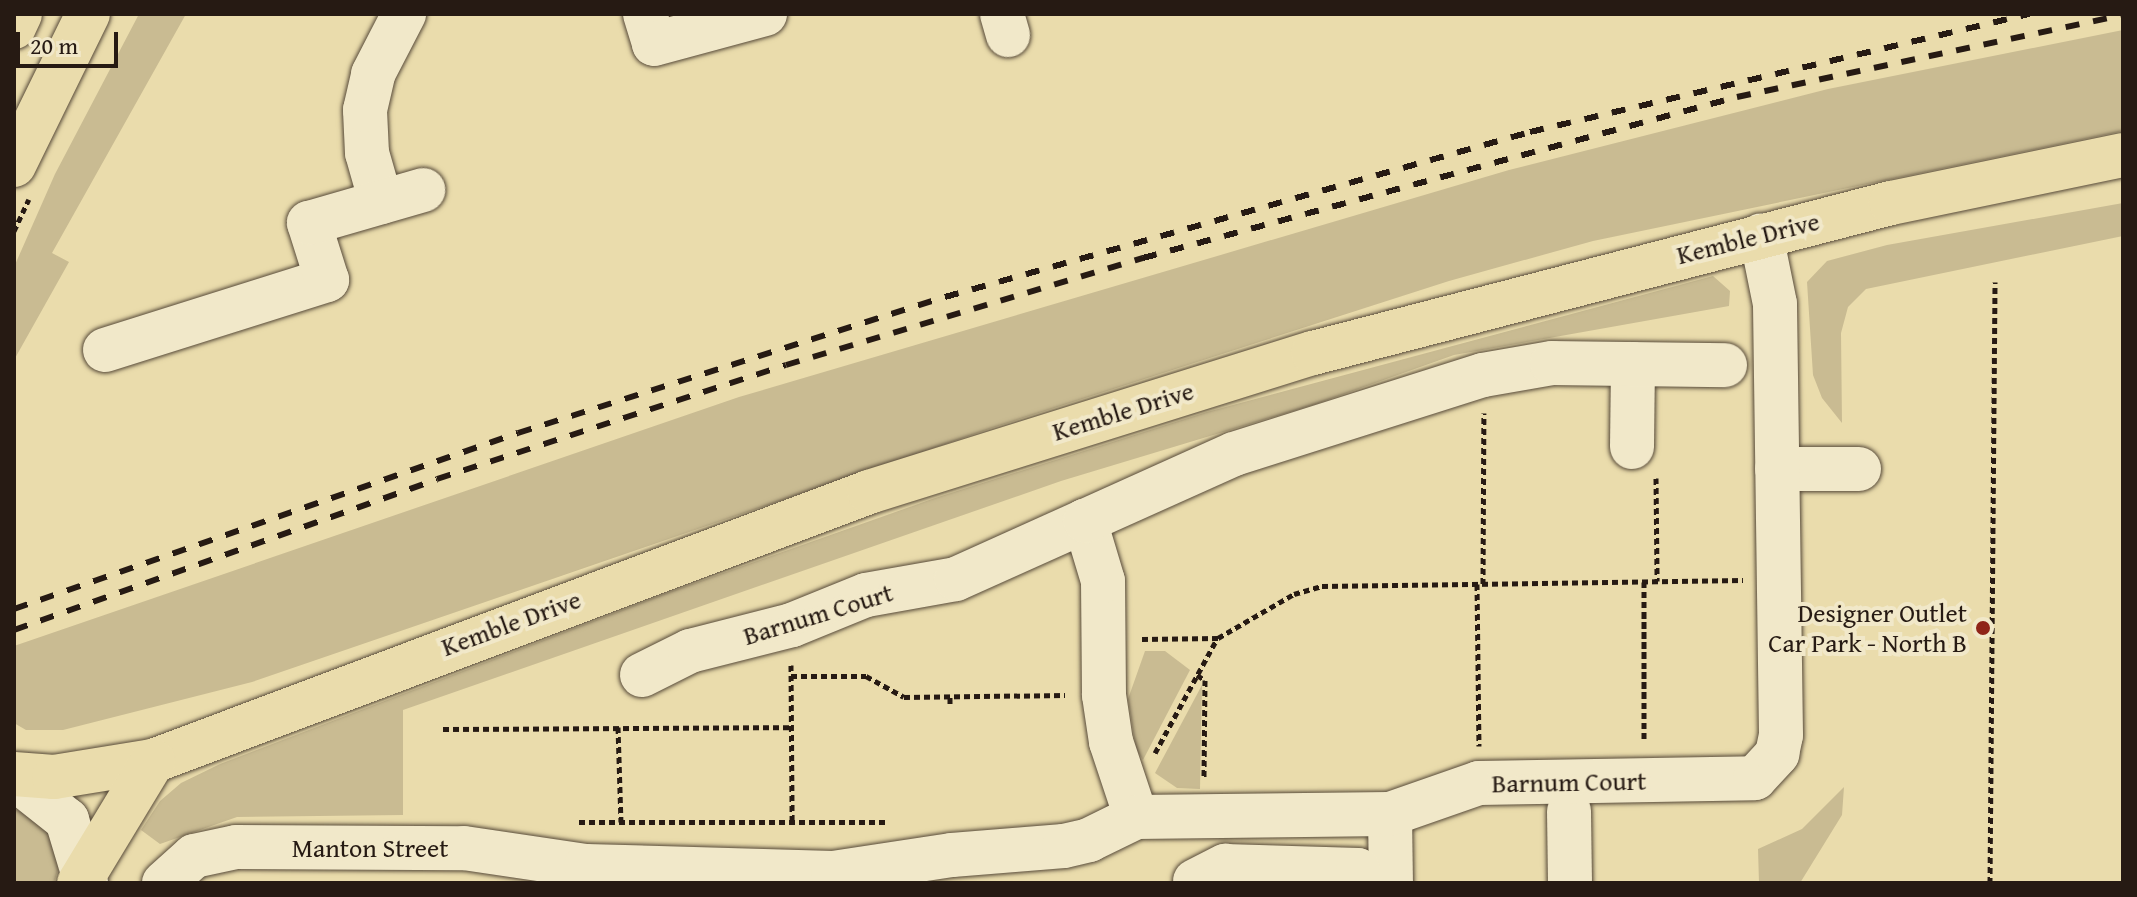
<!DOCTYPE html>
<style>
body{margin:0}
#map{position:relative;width:2137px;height:897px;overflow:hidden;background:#eadcac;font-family:"Gentium Book Plus",serif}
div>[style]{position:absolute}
.green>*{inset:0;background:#c9bb92}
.path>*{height:5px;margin-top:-2.5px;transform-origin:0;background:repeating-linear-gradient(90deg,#261a13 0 6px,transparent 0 10px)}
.roads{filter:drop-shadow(0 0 2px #574a39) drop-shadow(0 0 2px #574a39)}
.minor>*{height:44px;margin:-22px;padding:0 22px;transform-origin:22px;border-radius:22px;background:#f1e8c9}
.major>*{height:44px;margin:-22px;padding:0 22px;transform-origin:22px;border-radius:22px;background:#eadcac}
.rail>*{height:6px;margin-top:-3px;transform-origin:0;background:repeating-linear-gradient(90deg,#261a13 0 14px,transparent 0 28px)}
.dots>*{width:22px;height:22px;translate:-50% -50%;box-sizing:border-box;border:4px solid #f1e8c9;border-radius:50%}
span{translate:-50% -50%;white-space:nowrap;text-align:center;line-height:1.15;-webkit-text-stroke:8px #f1e8c9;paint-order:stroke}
.street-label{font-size:26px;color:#261a13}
.poi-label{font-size:26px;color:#261a13}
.right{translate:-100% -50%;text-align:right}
.frame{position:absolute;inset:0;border:16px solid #261a13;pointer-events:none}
.scale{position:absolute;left:16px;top:32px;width:102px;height:36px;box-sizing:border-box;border:4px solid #261a13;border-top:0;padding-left:10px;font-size:24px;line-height:28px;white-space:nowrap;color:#261a13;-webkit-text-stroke:6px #f1e8c9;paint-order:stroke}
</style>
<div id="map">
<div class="green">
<div style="clip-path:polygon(139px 14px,186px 14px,52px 253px,69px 262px,14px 360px,14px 267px,55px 174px)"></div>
<div style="clip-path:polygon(2123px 30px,2123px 131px,1593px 241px,1449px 281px,992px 428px,252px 682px,63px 730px,26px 730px,14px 723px,14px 646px,739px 397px,1509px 170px,1828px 89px)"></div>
<div style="clip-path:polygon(2123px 203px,2123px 236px,1866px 289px,1848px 307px,1841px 333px,1842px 423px,1822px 398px,1813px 375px,1807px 282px,1827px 261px,1887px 245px)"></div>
<div style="clip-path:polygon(1713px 276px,1730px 291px,1729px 306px,1454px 355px,1316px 404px,1061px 481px,403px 710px,403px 815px,237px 817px,160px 844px,141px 830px,160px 801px,181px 783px,220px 764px,667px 593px,935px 498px,1207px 412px)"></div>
<div style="clip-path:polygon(1145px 651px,1165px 651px,1190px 670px,1143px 760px,1136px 749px,1128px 699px)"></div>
<div style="clip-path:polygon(1202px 685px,1200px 789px,1177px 788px,1155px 773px)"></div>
<div style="clip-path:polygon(1844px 787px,1842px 815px,1800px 883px,1759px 883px,1758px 849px,1802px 829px)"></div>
<div style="clip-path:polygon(14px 809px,45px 822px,60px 863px,54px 883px,14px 883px)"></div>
</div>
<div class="path">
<div style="left:14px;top:231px;width:35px;rotate:-65deg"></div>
<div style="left:1656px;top:478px;width:103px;rotate:89.4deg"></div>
<div style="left:1644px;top:582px;width:159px;rotate:90deg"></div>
<div style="left:1477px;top:584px;width:162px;rotate:89.3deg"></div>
<div style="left:1483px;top:584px;width:171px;rotate:-89.7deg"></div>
<div style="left:1142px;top:639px;width:76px;rotate:-0.8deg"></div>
<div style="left:1218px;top:638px;width:88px;rotate:-30.1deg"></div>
<div style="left:1294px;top:594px;width:29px;rotate:-16deg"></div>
<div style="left:1322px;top:586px;width:421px;rotate:-0.8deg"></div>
<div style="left:791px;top:665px;width:159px;rotate:89.6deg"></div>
<div style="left:1197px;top:675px;width:9px;rotate:32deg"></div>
<div style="left:1205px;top:680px;width:97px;rotate:90.6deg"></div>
<div style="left:791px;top:676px;width:75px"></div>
<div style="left:866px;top:676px;width:43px;rotate:28.9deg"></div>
<div style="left:904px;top:697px;width:161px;rotate:-0.7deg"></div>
<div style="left:950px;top:697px;width:9px;rotate:90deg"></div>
<div style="left:618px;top:727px;width:95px;rotate:88.2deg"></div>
<div style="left:443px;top:729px;width:349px;rotate:-0.3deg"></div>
<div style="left:1155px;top:753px;width:130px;rotate:-61.5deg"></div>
<div style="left:579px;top:822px;width:310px"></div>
<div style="left:1990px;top:883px;width:601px;rotate:-89.52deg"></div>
</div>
<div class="roads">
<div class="minor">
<div style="left:645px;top:14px;width:31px;rotate:73deg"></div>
<div style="left:654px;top:44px;width:115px;rotate:-15.1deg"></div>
<div style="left:1002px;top:14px;width:22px;rotate:74deg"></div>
<div style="left:381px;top:202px;width:51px;rotate:-105.9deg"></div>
<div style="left:367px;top:153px;width:43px;rotate:-92.7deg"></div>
<div style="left:365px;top:110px;width:37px;rotate:-77deg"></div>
<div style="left:373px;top:74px;width:68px;rotate:-62.7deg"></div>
<div style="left:105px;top:350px;width:233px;rotate:-17.5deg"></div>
<div style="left:327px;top:280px;width:60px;rotate:-107.5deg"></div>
<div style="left:309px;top:223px;width:119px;rotate:-16.1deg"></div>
<div style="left:1632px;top:447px;width:83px;rotate:-89.3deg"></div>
<div style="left:1777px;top:469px;width:82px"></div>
<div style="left:642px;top:675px;width:54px;rotate:-26.6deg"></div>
<div style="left:690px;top:651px;width:105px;rotate:-14.3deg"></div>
<div style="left:792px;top:625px;width:80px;rotate:-22.1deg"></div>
<div style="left:866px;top:595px;width:91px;rotate:-10.1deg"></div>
<div style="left:956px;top:579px;width:141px;rotate:-24.2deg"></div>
<div style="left:14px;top:778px;width:68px;rotate:38.4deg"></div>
<div style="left:67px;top:820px;width:66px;rotate:73.2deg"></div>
<div style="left:1569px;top:811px;width:72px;rotate:89.2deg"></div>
<div style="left:1390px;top:814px;width:69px;rotate:89.2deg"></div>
<div style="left:1136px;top:817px;width:79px;rotate:-108.4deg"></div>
<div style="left:1111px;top:742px;width:48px;rotate:-98.5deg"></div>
<div style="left:1104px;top:695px;width:114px;rotate:-90.5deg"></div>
<div style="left:1103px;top:581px;width:63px;rotate:-106.7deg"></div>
<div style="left:1085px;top:521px;width:163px;rotate:-24.2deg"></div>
<div style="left:1234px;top:454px;width:261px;rotate:-17.6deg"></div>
<div style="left:1483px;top:375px;width:70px;rotate:-9.9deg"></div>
<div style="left:1552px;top:363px;width:173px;rotate:0.7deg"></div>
<div style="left:1195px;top:881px;width:34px;rotate:-27deg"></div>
<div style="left:1225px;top:866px;width:133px;rotate:1.7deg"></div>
<div style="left:1358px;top:870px;width:13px;rotate:90deg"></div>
<div style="left:164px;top:883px;width:40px;rotate:-42deg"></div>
<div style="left:194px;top:856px;width:43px;rotate:-12.1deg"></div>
<div style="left:236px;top:847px;width:228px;rotate:0.3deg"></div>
<div style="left:464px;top:848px;width:123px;rotate:8.4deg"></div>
<div style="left:586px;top:866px;width:247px;rotate:1.6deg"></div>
<div style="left:833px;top:873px;width:120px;rotate:-8.6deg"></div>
<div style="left:952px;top:855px;width:112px;rotate:-4.6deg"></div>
<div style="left:1064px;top:846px;width:26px;rotate:-13deg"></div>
<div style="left:1089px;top:840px;width:52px;rotate:-26.1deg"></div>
<div style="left:1136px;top:817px;width:254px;rotate:-0.7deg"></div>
<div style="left:1390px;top:814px;width:94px;rotate:-19.2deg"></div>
<div style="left:1479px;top:783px;width:276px;rotate:-1deg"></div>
<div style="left:1755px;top:778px;width:33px;rotate:-47deg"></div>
<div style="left:1777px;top:754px;width:19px;rotate:-78deg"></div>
<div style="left:1781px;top:735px;width:431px;rotate:-90.8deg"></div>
<div style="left:1775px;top:304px;width:70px;rotate:-101.5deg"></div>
</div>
<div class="major">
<div style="left:14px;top:27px;width:14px;rotate:-65deg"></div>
<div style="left:14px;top:165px;width:168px;rotate:-63.9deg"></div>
<div style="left:14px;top:774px;width:40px;rotate:4.3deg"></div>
<div style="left:54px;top:777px;width:100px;rotate:-9.2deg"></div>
<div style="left:153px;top:761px;width:765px;rotate:-20.59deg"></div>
<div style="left:869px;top:492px;width:465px;rotate:-17.4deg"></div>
<div style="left:1313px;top:353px;width:597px;rotate:-14.55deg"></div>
<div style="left:1891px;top:203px;width:237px;rotate:-11.7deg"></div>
<div style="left:79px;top:883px;width:143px;rotate:-58.8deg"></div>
</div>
</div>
<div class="rail">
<div style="left:14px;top:609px;width:534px;rotate:-19.25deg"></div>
<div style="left:518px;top:433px;width:448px;rotate:-17.7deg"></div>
<div style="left:945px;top:297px;width:608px;rotate:-15.75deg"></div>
<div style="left:1530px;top:132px;width:513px;rotate:-13.3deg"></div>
<div style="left:14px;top:630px;width:449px;rotate:-19.6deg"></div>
<div style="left:437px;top:479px;width:367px;rotate:-18.1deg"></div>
<div style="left:786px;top:365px;width:373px;rotate:-16.7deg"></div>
<div style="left:1143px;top:258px;width:615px;rotate:-15.17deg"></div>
<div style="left:1737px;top:97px;width:395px;rotate:-12deg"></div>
</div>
<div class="dots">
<div style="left:1983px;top:628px;background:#8f2418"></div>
</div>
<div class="street-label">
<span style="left:1748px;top:238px;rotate:-14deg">Kemble Drive</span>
<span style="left:1123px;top:411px;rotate:-17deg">Kemble Drive</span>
<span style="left:818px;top:614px;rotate:-17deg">Barnum Court</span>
<span style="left:511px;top:623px;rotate:-20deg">Kemble Drive</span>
<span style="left:1569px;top:782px;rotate:-1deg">Barnum Court</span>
<span style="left:370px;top:848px">Manton Street</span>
</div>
<div class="poi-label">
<span class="right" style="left:1967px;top:628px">Designer Outlet<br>Car Park - North B</span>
</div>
<div class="frame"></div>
<div class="scale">20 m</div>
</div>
